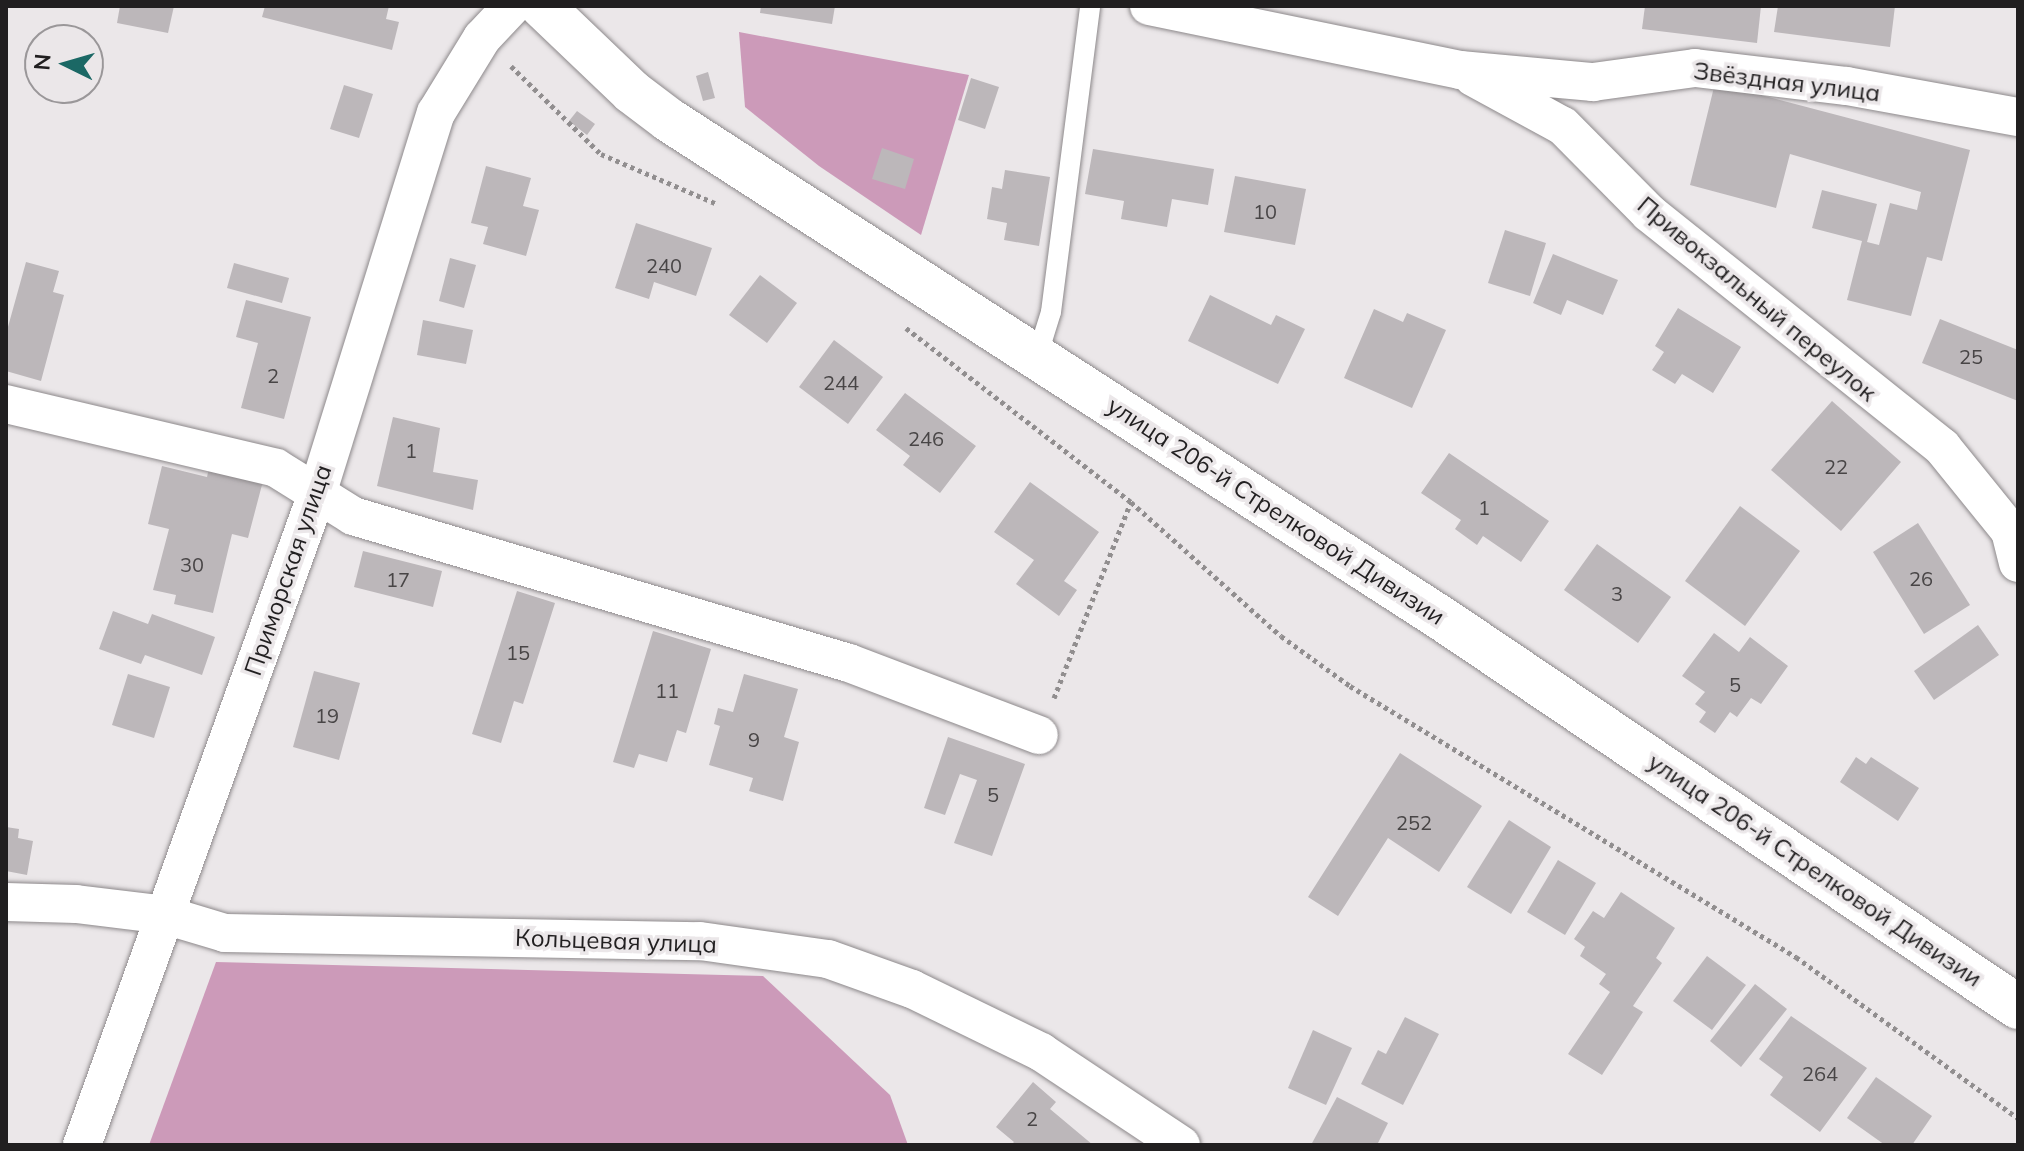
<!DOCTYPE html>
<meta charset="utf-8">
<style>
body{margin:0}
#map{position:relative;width:2024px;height:1151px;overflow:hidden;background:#ebe7e9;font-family:Mulish,sans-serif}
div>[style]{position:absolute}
.forest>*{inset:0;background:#cc9ab9}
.building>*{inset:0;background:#bcb7ba}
.path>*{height:5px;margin-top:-2.5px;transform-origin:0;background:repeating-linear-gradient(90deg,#918e8f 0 4px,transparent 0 8px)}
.roads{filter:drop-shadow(0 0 2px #8d898b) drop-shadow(0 0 2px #8d898b)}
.service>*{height:20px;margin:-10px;padding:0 10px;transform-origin:10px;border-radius:10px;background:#fff}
.minor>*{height:38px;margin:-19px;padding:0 19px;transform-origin:19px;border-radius:19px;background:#fff}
.secondary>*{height:44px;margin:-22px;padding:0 22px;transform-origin:22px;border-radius:22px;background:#fff}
span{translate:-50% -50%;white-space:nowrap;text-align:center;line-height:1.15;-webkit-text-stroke:7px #ebe7e9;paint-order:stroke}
.number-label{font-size:20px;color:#484546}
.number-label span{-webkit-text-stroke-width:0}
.street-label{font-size:24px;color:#211f20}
.frame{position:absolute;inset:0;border:8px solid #211f20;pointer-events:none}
.north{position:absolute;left:24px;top:24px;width:80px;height:80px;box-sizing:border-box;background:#ebe7e9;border:2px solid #9a9799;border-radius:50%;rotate:275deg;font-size:22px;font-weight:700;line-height:32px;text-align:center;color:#211f20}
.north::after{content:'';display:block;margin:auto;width:28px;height:36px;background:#1b6865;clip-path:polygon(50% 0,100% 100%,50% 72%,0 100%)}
</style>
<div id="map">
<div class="forest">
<div style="clip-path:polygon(739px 32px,969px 75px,921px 235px,819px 166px,745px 107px)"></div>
<div style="clip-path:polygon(216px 962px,763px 976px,890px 1095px,908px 1145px,149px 1145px)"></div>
</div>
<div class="building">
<div style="clip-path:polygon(120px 6px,174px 6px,168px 33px,117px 23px)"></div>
<div style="clip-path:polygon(265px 6px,389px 6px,386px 19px,399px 22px,392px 50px,262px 17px)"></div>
<div style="clip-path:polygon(761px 6px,835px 6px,832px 24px,760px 13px)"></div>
<div style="clip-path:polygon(1645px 6px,1761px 6px,1757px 43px,1642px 29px)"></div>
<div style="clip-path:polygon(1778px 6px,1895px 6px,1890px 47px,1774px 32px)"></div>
<div style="clip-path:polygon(708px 72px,715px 98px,703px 101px,696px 76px)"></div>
<div style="clip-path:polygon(971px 78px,999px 87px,985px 129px,958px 120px)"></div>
<div style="clip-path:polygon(1715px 83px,1970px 150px,1942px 261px,1927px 257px,1911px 316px,1847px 300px,1862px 241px,1812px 228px,1822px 190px,1877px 204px,1867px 242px,1879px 245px,1890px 203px,1917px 210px,1921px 192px,1790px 154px,1776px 208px,1690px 185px)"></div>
<div style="clip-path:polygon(344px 85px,373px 94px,359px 138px,330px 129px)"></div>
<div style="clip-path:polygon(577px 111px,595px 124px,587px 135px,569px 121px)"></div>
<div style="clip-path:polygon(882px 148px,914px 159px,905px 189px,872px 179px)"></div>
<div style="clip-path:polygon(1093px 149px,1214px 169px,1208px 205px,1172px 199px,1167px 227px,1121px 219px,1124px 201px,1085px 194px)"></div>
<div style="clip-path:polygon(486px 166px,531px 178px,523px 206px,539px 210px,526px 256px,483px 244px,488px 227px,471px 223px)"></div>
<div style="clip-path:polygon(1005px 170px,1050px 177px,1039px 246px,1004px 240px,1007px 223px,987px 219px,992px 187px,1002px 189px)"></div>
<div style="clip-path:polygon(1235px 176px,1306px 189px,1295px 245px,1224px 232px)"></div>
<div style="clip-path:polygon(636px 223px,712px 248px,696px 296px,654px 282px,649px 299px,615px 288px)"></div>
<div style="clip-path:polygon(1505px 230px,1546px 243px,1530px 296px,1488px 283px)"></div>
<div style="clip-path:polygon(1553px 254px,1618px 280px,1603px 315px,1567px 300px,1561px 315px,1533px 303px)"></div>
<div style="clip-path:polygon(450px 258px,476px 265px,464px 308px,439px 301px)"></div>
<div style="clip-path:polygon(26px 262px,59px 271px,53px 292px,64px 295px,41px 381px,6px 371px,6px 334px)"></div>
<div style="clip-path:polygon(234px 263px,289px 278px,282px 303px,227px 288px)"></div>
<div style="clip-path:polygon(760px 275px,797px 303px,767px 343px,729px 315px)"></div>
<div style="clip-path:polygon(1210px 295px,1271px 325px,1276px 315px,1305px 329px,1278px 384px,1188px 341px)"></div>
<div style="clip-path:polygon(246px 300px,311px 317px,284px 419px,241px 408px,258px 343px,236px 337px)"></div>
<div style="clip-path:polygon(1678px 308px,1741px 347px,1713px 393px,1682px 374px,1675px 384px,1652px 370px,1664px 352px,1655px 346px)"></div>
<div style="clip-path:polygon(1374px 309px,1403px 322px,1407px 313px,1446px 330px,1412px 408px,1344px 378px)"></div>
<div style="clip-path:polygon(1940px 319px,2018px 350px,2018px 401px,1922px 363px)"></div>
<div style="clip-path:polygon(423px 320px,473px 330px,466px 364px,417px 355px)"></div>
<div style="clip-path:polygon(834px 340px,883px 377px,848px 424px,799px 387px)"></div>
<div style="clip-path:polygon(905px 393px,976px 446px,940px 493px,903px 465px,910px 456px,876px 430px)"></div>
<div style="clip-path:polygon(1832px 401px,1901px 462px,1841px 531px,1771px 470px)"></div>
<div style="clip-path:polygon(393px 417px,440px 428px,433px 472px,478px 480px,473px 510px,377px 486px)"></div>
<div style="clip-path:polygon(1449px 453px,1549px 521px,1521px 562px,1483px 536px,1477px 545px,1455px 529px,1461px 520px,1421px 493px)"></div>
<div style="clip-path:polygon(162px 466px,207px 477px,209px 468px,263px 481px,248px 538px,232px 534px,213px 613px,174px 604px,176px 595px,153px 590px,169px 529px,148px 524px)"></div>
<div style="clip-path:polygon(1030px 482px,1099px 532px,1064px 581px,1077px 590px,1059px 616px,1016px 584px,1034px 560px,994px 532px)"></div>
<div style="clip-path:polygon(1740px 506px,1800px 551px,1745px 626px,1685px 581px)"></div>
<div style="clip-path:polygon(1918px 523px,1970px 605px,1924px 634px,1873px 552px)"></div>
<div style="clip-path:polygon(1597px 544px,1671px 597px,1638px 643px,1564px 590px)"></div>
<div style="clip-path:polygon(363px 551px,442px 571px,433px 607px,354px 587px)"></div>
<div style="clip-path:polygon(517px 591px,555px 603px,523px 704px,514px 701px,501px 743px,472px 734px)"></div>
<div style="clip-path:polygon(113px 611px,148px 624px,152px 614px,215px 637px,202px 675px,145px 655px,141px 664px,99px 649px)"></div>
<div style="clip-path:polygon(1978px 625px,1999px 655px,1934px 700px,1914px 671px)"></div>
<div style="clip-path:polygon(653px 631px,711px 649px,686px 733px,677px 730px,667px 762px,639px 754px,634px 768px,613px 762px)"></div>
<div style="clip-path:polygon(1714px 633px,1739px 652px,1750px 637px,1788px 666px,1761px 704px,1751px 698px,1737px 717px,1730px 712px,1715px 733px,1699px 722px,1706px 712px,1695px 704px,1705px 692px,1682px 676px)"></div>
<div style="clip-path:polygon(314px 671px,360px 683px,339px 760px,293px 747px)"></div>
<div style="clip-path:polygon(128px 674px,170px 687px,154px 738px,112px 725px)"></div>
<div style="clip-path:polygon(744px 674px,798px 689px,784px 737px,799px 742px,783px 801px,749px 791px,753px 778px,709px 765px,720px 726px,714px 724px,718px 708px,733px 712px)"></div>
<div style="clip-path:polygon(948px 737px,1025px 764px,992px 856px,954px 843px,977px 780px,960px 774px,945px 815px,924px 808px)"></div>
<div style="clip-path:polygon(1400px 753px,1482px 806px,1439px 872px,1388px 838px,1338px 916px,1308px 897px)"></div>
<div style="clip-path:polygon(1856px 757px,1866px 764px,1871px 757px,1919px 788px,1898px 821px,1840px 782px)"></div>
<div style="clip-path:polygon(1509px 820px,1551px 847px,1511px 914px,1467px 887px)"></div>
<div style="clip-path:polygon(6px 827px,19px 829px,18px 838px,33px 841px,27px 875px,6px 871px)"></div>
<div style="clip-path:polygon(1558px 860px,1596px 883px,1565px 935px,1527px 912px)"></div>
<div style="clip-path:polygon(1621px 892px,1675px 928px,1656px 958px,1662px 963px,1633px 1006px,1643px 1012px,1602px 1075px,1568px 1054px,1610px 992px,1599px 984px,1606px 974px,1580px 956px,1585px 947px,1574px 939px,1593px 911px,1604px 918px)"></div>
<div style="clip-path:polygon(1707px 956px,1746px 985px,1712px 1030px,1673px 1001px)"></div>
<div style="clip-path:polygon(1755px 984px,1787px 1009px,1741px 1067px,1710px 1041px)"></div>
<div style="clip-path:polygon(1791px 1016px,1867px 1068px,1820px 1132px,1770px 1095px,1783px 1077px,1759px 1059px)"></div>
<div style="clip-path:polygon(1405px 1017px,1439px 1034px,1403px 1105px,1361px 1084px,1378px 1050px,1386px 1054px)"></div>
<div style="clip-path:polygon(1313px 1030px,1352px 1048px,1326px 1105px,1288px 1088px)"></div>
<div style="clip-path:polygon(1876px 1077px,1932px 1116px,1912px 1145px,1885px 1145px,1847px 1118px)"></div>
<div style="clip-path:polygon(1033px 1082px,1056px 1102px,1050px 1109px,1093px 1145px,1011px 1145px,1014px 1142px,996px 1127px)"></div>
<div style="clip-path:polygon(1337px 1097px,1388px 1123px,1377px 1145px,1311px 1145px)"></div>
</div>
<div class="path">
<div style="left:511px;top:66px;width:126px;rotate:44.4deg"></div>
<div style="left:601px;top:154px;width:124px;rotate:23.3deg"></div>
<div style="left:906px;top:328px;width:284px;rotate:37.7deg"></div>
<div style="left:1131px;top:502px;width:201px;rotate:41.8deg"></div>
<div style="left:1281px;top:636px;width:85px;rotate:35.9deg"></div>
<div style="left:1350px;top:686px;width:522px;rotate:31.28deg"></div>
<div style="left:1796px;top:957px;width:274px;rotate:36deg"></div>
<div style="left:1054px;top:698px;width:211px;rotate:-68.6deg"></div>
</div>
<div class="roads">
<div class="service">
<div style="left:1037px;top:357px;width:47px;rotate:-72.7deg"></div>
<div style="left:1051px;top:312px;width:308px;rotate:-82.7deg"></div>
</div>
<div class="minor">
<div style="left:1149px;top:6px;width:318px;rotate:11.6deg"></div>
<div style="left:1460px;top:70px;width:134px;rotate:5.2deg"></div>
<div style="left:1593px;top:82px;width:103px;rotate:-7.8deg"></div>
<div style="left:1695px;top:68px;width:153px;rotate:6.8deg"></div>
<div style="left:1847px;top:86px;width:174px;rotate:10.3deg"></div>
<div style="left:1473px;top:77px;width:102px;rotate:28.6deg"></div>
<div style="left:1563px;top:126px;width:122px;rotate:45.3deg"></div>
<div style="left:1649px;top:213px;width:375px;rotate:38.6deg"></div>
<div style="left:1942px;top:447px;width:108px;rotate:51deg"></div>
<div style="left:2010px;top:531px;width:33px;rotate:76deg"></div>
<div style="left:6px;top:404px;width:277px;rotate:13.3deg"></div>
<div style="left:276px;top:468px;width:91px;rotate:31.9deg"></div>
<div style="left:353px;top:516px;width:517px;rotate:16.51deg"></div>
<div style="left:849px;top:663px;width:203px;rotate:20.8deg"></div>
<div style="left:6px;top:902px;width:70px;rotate:1.6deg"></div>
<div style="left:76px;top:904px;width:90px;rotate:7deg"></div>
<div style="left:165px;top:915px;width:63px;rotate:16.7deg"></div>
<div style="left:225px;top:933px;width:475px;rotate:1deg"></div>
<div style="left:700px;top:941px;width:129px;rotate:8deg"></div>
<div style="left:828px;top:959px;width:89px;rotate:19.7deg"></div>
<div style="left:912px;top:989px;width:144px;rotate:26deg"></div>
<div style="left:1041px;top:1052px;width:168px;rotate:33.6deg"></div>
<div style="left:82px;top:1145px;width:695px;rotate:-70.16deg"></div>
<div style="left:318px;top:491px;width:396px;rotate:-72.7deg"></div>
<div style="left:436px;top:113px;width:88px;rotate:-58.5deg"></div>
<div style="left:482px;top:38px;width:44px;rotate:-46.8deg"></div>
</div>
<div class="secondary">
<div style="left:542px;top:6px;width:124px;rotate:43.7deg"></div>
<div style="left:632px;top:92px;width:46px;rotate:37.1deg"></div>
<div style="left:669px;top:120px;width:919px;rotate:32.83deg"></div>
<div style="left:1441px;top:618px;width:696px;rotate:33.99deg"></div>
</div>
</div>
<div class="number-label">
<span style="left:1265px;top:211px">10</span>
<span style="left:664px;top:265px">240</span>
<span style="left:1971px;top:356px">25</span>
<span style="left:273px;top:375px">2</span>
<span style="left:841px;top:382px">244</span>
<span style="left:926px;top:438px">246</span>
<span style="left:411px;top:450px">1</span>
<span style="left:1836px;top:466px">22</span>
<span style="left:1484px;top:507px">1</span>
<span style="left:192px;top:564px">30</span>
<span style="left:1921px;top:578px">26</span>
<span style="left:398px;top:579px">17</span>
<span style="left:1617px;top:593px">3</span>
<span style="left:518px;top:652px">15</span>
<span style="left:1735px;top:684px">5</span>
<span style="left:667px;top:690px">11</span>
<span style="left:327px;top:715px">19</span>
<span style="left:754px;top:739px">9</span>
<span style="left:993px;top:794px">5</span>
<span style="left:1414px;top:822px">252</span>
<span style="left:1820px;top:1073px">264</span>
<span style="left:1032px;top:1118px">2</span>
</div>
<div class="street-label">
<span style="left:1787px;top:82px;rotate:7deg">Звёздная улица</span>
<span style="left:1757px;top:299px;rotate:40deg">Привокзальный переулок</span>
<span style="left:1276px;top:511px;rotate:33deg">улица 206-й Стрелковой Дивизии</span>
<span style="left:288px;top:570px;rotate:-71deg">Приморская улица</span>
<span style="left:1815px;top:870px;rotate:34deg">улица 206-й Стрелковой Дивизии</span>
<span style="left:616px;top:941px;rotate:2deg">Кольцевая улица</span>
</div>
<div class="frame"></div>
<div class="north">N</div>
</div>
